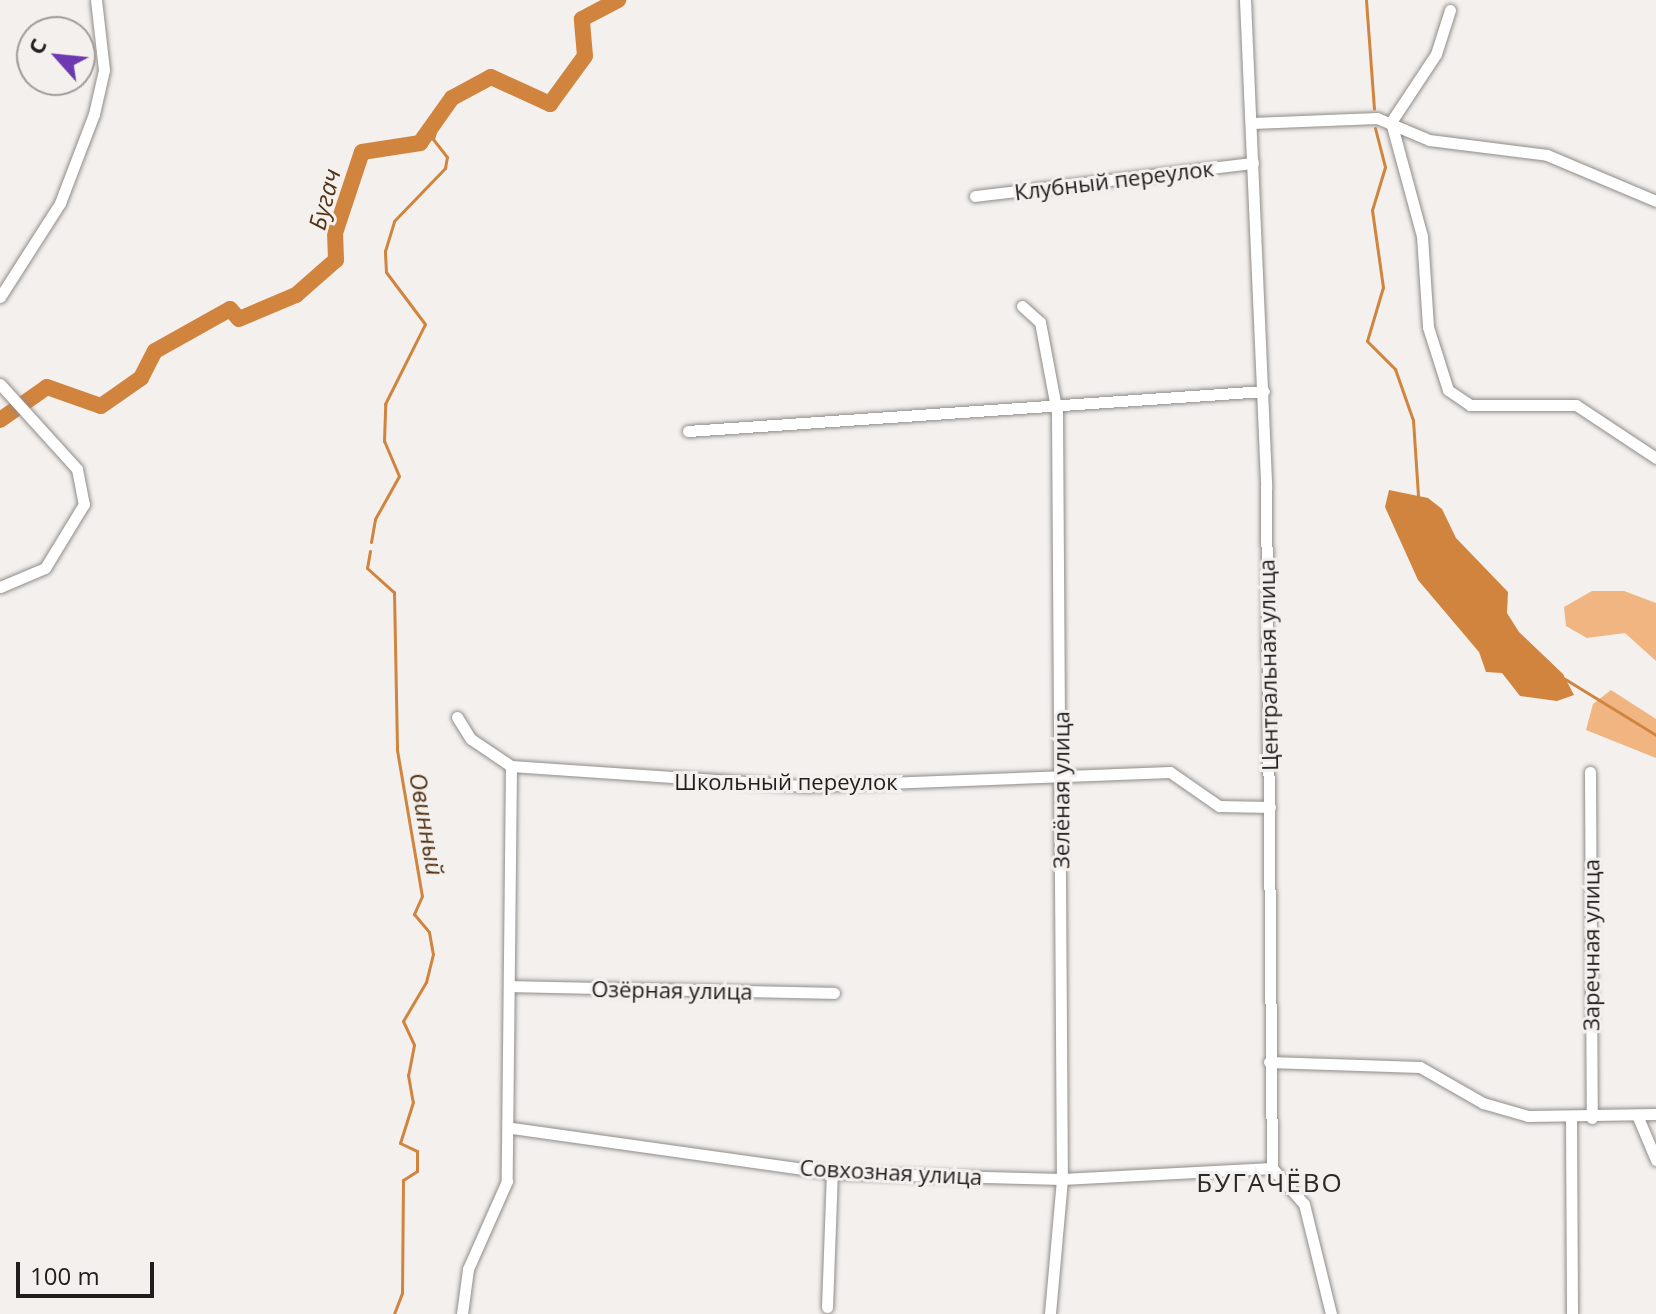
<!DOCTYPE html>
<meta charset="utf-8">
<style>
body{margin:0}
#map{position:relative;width:1656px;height:1314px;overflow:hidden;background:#f4f0ed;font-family:"Open Sans",sans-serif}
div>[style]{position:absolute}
.green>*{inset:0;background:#f1b582}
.water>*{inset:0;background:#d0843d}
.stream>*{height:3px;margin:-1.5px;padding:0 1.5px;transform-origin:1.5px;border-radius:1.5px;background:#d0843d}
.river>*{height:16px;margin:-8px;padding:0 8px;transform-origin:8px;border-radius:8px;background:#d0843d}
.roads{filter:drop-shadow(0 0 2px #8f8c89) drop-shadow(0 0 2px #8f8c89)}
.minor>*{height:11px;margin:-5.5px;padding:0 5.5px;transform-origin:5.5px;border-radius:5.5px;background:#fff}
span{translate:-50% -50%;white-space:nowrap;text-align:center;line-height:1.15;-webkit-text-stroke:6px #f4f0ed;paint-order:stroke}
.street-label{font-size:22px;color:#1f1e1c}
.water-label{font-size:24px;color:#533316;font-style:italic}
.quarter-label{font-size:26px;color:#2c2927;letter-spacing:2px}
.north{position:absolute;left:16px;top:16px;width:80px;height:80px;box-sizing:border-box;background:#f4f0ed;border:2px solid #9f9c99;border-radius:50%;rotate:297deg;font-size:22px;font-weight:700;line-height:32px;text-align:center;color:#1f1e1c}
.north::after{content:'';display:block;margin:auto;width:28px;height:36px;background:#6c39b0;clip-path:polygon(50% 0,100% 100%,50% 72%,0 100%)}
.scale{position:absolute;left:16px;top:1262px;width:138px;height:36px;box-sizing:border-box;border:4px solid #1f1e1c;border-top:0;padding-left:10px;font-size:24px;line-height:28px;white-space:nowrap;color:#1f1e1c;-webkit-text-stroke:6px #f4f0ed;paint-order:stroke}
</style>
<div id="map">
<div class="green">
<div style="clip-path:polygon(1592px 591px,1624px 591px,1656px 603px,1656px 661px,1625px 633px,1587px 638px,1566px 626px,1564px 607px)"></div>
<div style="clip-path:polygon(1611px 690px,1656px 719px,1656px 758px,1586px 730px,1593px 704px)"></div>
</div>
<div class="water">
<div style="clip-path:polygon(1389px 490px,1428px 498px,1442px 509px,1456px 538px,1508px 592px,1507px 613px,1519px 632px,1563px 674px,1574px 695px,1557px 701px,1520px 696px,1502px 673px,1486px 672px,1479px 652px,1418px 580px,1385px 507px)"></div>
</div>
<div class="stream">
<div style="left:1366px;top:0;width:109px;rotate:85.8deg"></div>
<div style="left:1375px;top:128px;width:40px;rotate:75.6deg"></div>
<div style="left:1385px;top:167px;width:45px;rotate:106.8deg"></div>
<div style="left:1372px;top:210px;width:78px;rotate:81.9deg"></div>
<div style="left:1383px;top:287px;width:56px;rotate:106.5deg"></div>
<div style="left:1367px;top:341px;width:40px;rotate:45deg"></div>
<div style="left:1395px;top:369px;width:54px;rotate:70.6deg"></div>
<div style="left:1413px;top:420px;width:76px;rotate:86.2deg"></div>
<div style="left:371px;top:542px;width:23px;rotate:-80deg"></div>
<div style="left:375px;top:519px;width:49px;rotate:-60.8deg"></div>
<div style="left:399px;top:476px;width:38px;rotate:-113deg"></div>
<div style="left:384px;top:441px;width:37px;rotate:-88deg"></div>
<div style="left:385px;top:404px;width:89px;rotate:-63.4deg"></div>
<div style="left:425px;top:324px;width:65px;rotate:-126.9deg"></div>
<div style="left:386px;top:272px;width:21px;rotate:-93deg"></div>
<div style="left:385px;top:251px;width:31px;rotate:-73deg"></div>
<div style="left:394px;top:221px;width:74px;rotate:-46.1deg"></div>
<div style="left:445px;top:168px;width:11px;rotate:-80deg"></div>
<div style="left:447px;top:157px;width:23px;rotate:-128deg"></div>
<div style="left:433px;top:139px;width:18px;rotate:-74deg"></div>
<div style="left:370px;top:551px;width:17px;rotate:100deg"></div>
<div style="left:367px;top:568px;width:36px;rotate:42deg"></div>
<div style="left:394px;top:592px;width:158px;rotate:88.9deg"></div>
<div style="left:397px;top:750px;width:148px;rotate:80.3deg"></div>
<div style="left:422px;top:896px;width:20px;rotate:114deg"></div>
<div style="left:414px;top:914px;width:23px;rotate:50deg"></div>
<div style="left:429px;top:932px;width:22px;rotate:80deg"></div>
<div style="left:433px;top:954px;width:29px;rotate:104deg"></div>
<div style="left:426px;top:982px;width:45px;rotate:120.5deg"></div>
<div style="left:403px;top:1021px;width:26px;rotate:65deg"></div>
<div style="left:414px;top:1045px;width:31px;rotate:101deg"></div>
<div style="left:408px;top:1075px;width:27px;rotate:80deg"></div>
<div style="left:413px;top:1102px;width:43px;rotate:107.6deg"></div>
<div style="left:400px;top:1143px;width:19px;rotate:25deg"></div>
<div style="left:417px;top:1151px;width:20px;rotate:90deg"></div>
<div style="left:417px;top:1171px;width:17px;rotate:147deg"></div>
<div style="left:403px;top:1180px;width:113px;rotate:90.5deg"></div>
<div style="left:402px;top:1293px;width:22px;rotate:111deg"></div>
<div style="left:1565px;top:679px;width:107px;rotate:31.6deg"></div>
</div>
<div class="river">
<div style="left:0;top:420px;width:57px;rotate:-35.1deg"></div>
<div style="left:47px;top:387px;width:57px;rotate:19.4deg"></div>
<div style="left:101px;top:406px;width:49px;rotate:-35deg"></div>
<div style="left:141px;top:378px;width:30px;rotate:-63deg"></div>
<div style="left:155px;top:351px;width:86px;rotate:-29.2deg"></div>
<div style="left:230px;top:309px;width:13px;rotate:48deg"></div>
<div style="left:239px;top:319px;width:62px;rotate:-22.8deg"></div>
<div style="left:296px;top:295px;width:53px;rotate:-41.2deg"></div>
<div style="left:336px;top:260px;width:27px;rotate:-92deg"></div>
<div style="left:335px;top:233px;width:85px;rotate:-71.6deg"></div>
<div style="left:362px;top:152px;width:59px;rotate:-8.8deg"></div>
<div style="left:420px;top:143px;width:55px;rotate:-54.6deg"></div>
<div style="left:452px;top:98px;width:44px;rotate:-28.3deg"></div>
<div style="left:491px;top:77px;width:65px;rotate:24.6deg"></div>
<div style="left:550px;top:104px;width:59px;rotate:-53.9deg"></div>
<div style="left:585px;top:56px;width:37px;rotate:-95deg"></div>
<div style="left:582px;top:19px;width:41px;rotate:-27.8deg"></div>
</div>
<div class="roads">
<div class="minor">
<div style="left:1245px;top:0;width:487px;rotate:87.5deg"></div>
<div style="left:1266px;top:487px;width:681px;rotate:89.5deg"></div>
<div style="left:1272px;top:1168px;width:48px;rotate:48.4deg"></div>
<div style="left:1304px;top:1204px;width:113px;rotate:76.2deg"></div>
<div style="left:1450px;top:10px;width:46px;rotate:107.7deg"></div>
<div style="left:1436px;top:54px;width:82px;rotate:123.5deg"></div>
<div style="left:1391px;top:122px;width:118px;rotate:74.8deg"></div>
<div style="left:1422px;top:236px;width:91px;rotate:86.2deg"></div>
<div style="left:1428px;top:327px;width:66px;rotate:72.4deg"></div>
<div style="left:1448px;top:390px;width:27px;rotate:34deg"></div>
<div style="left:1470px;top:405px;width:106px"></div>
<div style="left:1576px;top:405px;width:96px;rotate:33.5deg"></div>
<div style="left:1252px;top:123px;width:125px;rotate:-2.3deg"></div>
<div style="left:1377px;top:118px;width:56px;rotate:22.9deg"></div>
<div style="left:1429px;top:140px;width:119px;rotate:7.2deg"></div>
<div style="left:1547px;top:155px;width:118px;rotate:22.9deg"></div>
<div style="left:975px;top:196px;width:280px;rotate:-6.8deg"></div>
<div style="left:0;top:297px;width:112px;rotate:-57.4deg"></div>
<div style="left:60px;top:203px;width:95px;rotate:-69.1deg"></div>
<div style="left:94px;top:114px;width:45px;rotate:-77.2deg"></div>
<div style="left:104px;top:70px;width:70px;rotate:-96.5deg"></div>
<div style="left:1022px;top:306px;width:24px;rotate:42deg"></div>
<div style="left:1040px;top:322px;width:93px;rotate:79.4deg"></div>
<div style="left:1057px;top:413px;width:766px;rotate:89.63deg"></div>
<div style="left:1062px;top:1179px;width:136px;rotate:95.1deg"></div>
<div style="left:0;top:384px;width:115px;rotate:47.8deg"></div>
<div style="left:77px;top:469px;width:36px;rotate:79deg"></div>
<div style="left:84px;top:504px;width:75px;rotate:121.4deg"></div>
<div style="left:45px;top:568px;width:49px;rotate:157.1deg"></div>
<div style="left:688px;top:431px;width:577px;rotate:-3.97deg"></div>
<div style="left:457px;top:717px;width:26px;rotate:58deg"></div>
<div style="left:471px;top:739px;width:48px;rotate:34deg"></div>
<div style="left:511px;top:766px;width:415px;rotate:90.6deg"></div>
<div style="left:507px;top:1181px;width:96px;rotate:113.9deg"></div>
<div style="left:468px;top:1269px;width:45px;rotate:97.6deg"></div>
<div style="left:511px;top:766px;width:297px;rotate:3.9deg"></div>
<div style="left:807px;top:786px;width:363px;rotate:-2.2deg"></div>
<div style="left:1170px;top:772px;width:60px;rotate:34.8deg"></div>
<div style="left:1219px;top:806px;width:51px;rotate:1.1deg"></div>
<div style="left:1590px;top:772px;width:346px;rotate:89.7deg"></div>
<div style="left:510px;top:986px;width:324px;rotate:1.2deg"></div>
<div style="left:1269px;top:1062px;width:151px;rotate:1.9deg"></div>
<div style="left:1420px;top:1067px;width:73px;rotate:29.7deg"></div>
<div style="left:1483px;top:1103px;width:47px;rotate:16.1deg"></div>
<div style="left:1528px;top:1116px;width:128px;rotate:-0.9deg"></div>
<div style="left:1637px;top:1115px;width:49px;rotate:67.1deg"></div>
<div style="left:1571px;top:1119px;width:195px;rotate:89.7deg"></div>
<div style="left:512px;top:1128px;width:323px;rotate:8deg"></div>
<div style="left:832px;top:1173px;width:230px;rotate:1.5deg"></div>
<div style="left:1062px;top:1179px;width:210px;rotate:-3deg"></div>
<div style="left:827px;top:1307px;width:134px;rotate:-87.9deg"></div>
</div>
</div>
<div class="street-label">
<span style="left:1114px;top:180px;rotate:-7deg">Клубный переулок</span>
<span style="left:1268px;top:665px;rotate:-91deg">Центральная улица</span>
<span style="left:786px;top:782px">Школьный переулок</span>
<span style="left:1061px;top:790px;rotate:-90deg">Зелёная улица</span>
<span style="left:1591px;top:945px;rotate:-90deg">Заречная улица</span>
<span style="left:672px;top:990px;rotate:1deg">Озёрная улица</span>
<span style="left:891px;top:1172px;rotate:3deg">Совхозная улица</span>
</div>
<div class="water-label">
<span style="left:324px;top:199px;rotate:-75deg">Бугач</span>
<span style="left:427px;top:824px;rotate:80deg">Овинный</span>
</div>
<div class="quarter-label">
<span style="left:1270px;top:1183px">БУГАЧЁВО</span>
</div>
<div class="north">С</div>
<div class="scale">100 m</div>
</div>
